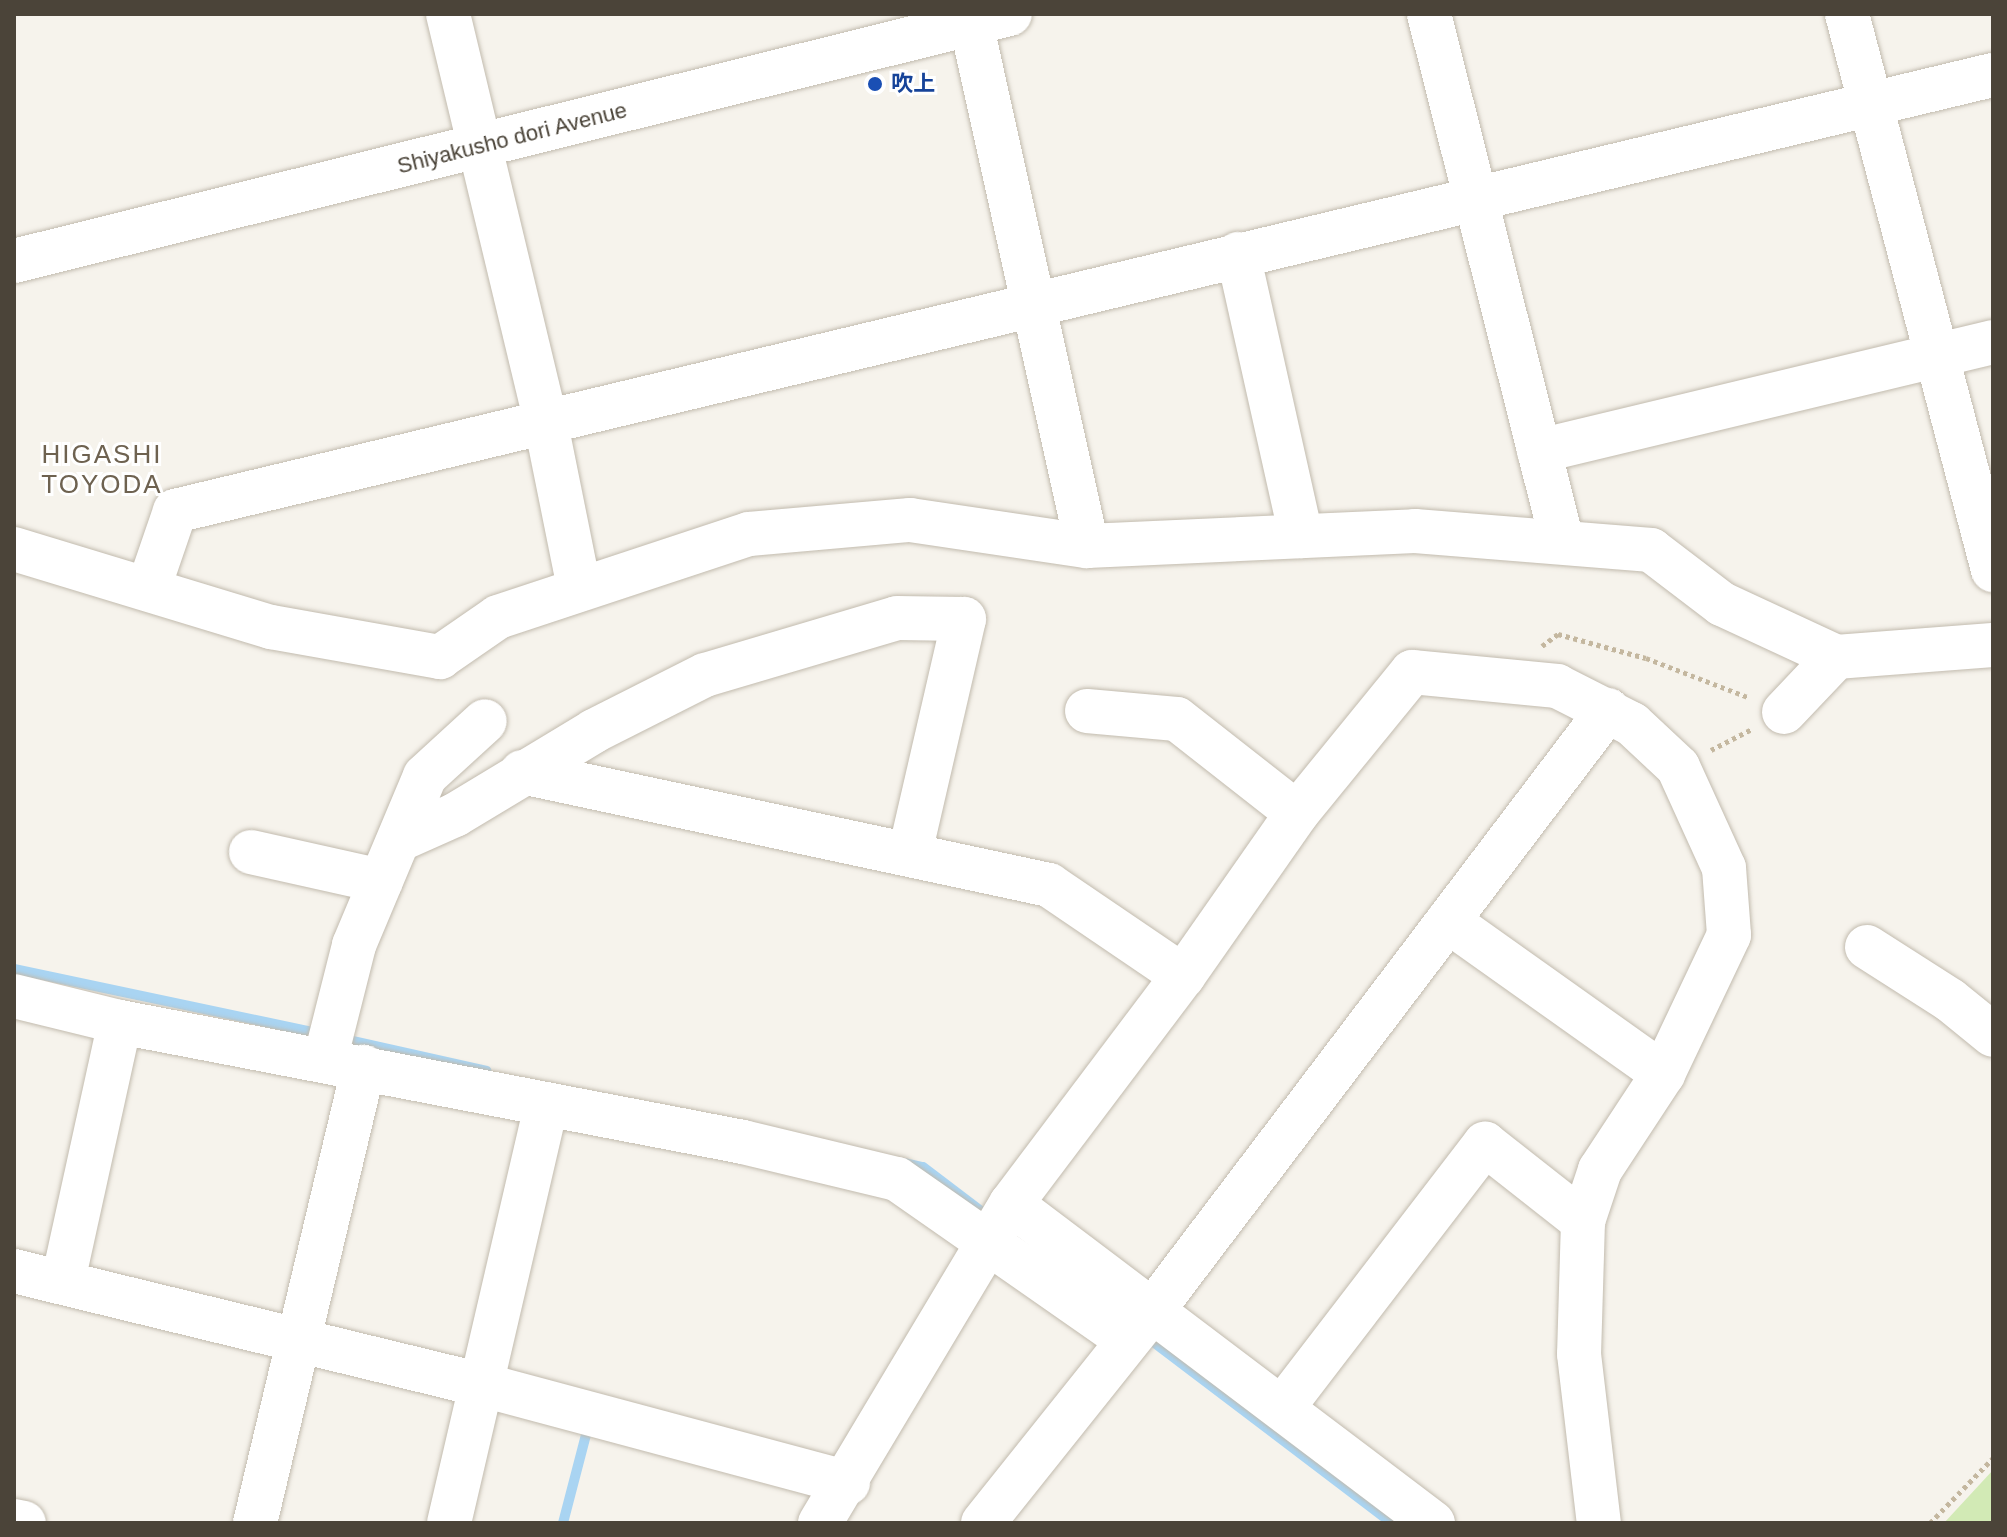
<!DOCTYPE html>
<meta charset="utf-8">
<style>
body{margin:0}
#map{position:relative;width:2007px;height:1537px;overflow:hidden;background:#f6f3ec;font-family:Arial,"Noto Sans JP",sans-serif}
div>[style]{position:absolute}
.green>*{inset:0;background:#d2eab5}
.stream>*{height:10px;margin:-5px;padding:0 5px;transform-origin:5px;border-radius:5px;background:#a9d4f2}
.path>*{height:5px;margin-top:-2.5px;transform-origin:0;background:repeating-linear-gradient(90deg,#c4b79f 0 4px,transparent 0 8px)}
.roads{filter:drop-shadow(0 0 2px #c2bbae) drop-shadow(0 0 2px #c2bbae)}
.minor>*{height:44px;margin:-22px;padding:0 22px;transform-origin:22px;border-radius:22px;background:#fff}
.dots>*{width:22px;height:22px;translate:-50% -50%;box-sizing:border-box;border:4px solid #fff;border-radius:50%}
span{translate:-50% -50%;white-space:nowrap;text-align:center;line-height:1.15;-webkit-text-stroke:6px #fff;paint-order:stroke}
.transit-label{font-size:22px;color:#164399;font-weight:700}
.left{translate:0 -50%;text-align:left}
.street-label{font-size:22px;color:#4b4439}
.quarter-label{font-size:26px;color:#6e6250;letter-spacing:2px}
.frame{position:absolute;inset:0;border:16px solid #4b4439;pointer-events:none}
</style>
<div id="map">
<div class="green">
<div style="clip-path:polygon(1993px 1470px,1993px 1523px,1944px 1523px)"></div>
</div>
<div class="stream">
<div style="left:14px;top:969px;width:301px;rotate:11.9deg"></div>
<div style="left:348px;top:1040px;width:142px;rotate:12.6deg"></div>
<div style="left:905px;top:1163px;width:18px;rotate:13deg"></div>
<div style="left:923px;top:1167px;width:74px;rotate:37.3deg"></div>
<div style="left:1152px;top:1341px;width:301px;rotate:37.2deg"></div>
<div style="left:563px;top:1523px;width:99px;rotate:-75.4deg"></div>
</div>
<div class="path">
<div style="left:1542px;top:646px;width:20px;rotate:-37deg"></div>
<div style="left:1558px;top:634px;width:91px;rotate:15.3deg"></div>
<div style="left:1646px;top:658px;width:111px;rotate:21deg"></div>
<div style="left:1711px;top:750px;width:46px;rotate:-27.1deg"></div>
<div style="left:1930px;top:1523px;width:91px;rotate:-45.9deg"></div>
</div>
<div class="roads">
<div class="minor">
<div style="left:448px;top:14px;width:416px;rotate:76.5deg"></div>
<div style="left:545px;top:419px;width:171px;rotate:78.6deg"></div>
<div style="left:969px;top:14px;width:545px;rotate:77.49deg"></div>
<div style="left:1429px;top:14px;width:544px;rotate:75.84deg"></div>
<div style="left:1847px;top:14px;width:575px;rotate:75.29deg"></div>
<div style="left:1238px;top:254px;width:289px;rotate:77.4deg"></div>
<div style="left:14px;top:261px;width:1026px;rotate:-13.93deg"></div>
<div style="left:1539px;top:451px;width:467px;rotate:-13.5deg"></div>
<div style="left:14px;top:549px;width:269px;rotate:16.9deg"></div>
<div style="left:271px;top:627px;width:172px;rotate:10.1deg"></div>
<div style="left:440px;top:657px;width:70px;rotate:-34.6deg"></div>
<div style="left:498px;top:617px;width:264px;rotate:-18.3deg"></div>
<div style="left:749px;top:534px;width:162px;rotate:-5deg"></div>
<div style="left:910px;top:520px;width:179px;rotate:8.4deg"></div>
<div style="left:1087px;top:546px;width:328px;rotate:-2.6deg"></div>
<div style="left:1415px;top:531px;width:237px;rotate:4.6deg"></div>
<div style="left:1651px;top:550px;width:89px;rotate:37.3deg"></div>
<div style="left:1722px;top:604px;width:126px;rotate:24.9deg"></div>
<div style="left:1836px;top:657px;width:157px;rotate:-4.4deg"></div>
<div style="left:149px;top:587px;width:80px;rotate:-71.1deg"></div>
<div style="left:175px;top:511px;width:1870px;rotate:-13.49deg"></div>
<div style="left:1087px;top:711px;width:90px;rotate:5.1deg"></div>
<div style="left:1177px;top:719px;width:152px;rotate:38.1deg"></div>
<div style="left:1784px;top:712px;width:76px;rotate:-46.6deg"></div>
<div style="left:522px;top:772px;width:539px;rotate:12.1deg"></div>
<div style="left:1049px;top:885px;width:162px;rotate:34.2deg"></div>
<div style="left:401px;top:839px;width:59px;rotate:-24deg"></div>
<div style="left:455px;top:815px;width:162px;rotate:-31.1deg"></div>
<div style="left:594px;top:731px;width:124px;rotate:-26.8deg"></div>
<div style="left:705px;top:675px;width:200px;rotate:-16.5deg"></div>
<div style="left:897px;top:618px;width:67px;rotate:0.9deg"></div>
<div style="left:964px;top:619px;width:239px;rotate:103deg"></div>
<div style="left:251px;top:852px;width:133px;rotate:12.6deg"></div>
<div style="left:1448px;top:921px;width:264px;rotate:35.4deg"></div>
<div style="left:1867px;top:947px;width:98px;rotate:32.6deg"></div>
<div style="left:1950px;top:1000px;width:55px;rotate:39.1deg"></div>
<div style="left:14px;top:996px;width:109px;rotate:13.8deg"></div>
<div style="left:120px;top:1022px;width:634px;rotate:10.9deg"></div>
<div style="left:743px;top:1142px;width:158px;rotate:13.5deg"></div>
<div style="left:897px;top:1179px;width:279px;rotate:34.9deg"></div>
<div style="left:325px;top:1060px;width:119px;rotate:-75.8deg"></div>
<div style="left:354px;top:945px;width:183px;rotate:-67.2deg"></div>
<div style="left:425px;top:776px;width:81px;rotate:-42.5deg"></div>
<div style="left:1011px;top:1204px;width:529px;rotate:37.09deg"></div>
<div style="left:14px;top:1271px;width:479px;rotate:13.7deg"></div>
<div style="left:479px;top:1384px;width:382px;rotate:15deg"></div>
<div style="left:63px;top:1281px;width:265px;rotate:-77.6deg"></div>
<div style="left:1283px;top:1407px;width:332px;rotate:-52.5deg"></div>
<div style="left:1485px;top:1144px;width:125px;rotate:38.2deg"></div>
<div style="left:14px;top:1521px;width:10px;rotate:11deg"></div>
<div style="left:255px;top:1523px;width:469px;rotate:-76.6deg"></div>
<div style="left:449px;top:1523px;width:427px;rotate:-76.9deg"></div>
<div style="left:820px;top:1523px;width:372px;rotate:-59.1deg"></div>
<div style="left:1011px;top:1204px;width:286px;rotate:-53deg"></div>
<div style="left:1183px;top:976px;width:199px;rotate:-55deg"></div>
<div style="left:1297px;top:813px;width:182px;rotate:-50.8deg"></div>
<div style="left:1412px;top:672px;width:146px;rotate:5.5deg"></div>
<div style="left:1557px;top:686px;width:84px;rotate:26.9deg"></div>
<div style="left:1632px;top:724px;width:63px;rotate:43.1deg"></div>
<div style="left:1678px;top:767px;width:111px;rotate:65.5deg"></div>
<div style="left:1724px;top:868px;width:67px;rotate:85.7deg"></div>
<div style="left:1729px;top:935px;width:154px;rotate:115.4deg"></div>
<div style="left:1663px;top:1074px;width:115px;rotate:123.3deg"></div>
<div style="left:1600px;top:1170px;width:54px;rotate:108.4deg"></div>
<div style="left:1583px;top:1221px;width:133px;rotate:91.7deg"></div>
<div style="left:1579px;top:1354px;width:170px;rotate:83.3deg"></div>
<div style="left:983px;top:1523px;width:273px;rotate:-51.4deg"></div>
<div style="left:1153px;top:1310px;width:753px;rotate:-52.83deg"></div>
</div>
</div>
<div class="dots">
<div style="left:875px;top:84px;background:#1a4fb4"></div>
</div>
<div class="transit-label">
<span class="left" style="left:891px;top:84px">吹上</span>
</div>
<div class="street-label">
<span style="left:512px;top:138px;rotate:-14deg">Shiyakusho dori Avenue</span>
</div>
<div class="quarter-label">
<span style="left:102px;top:470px">HIGASHI<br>TOYODA</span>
</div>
<div class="frame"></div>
</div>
